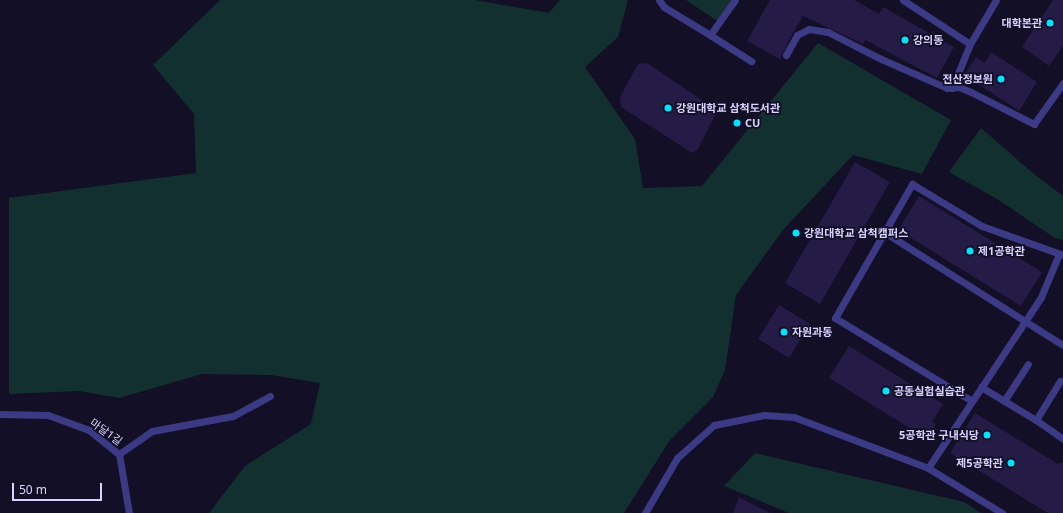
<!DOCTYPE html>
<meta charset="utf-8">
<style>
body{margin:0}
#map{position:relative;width:1063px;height:513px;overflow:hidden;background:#130f26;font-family:"Noto Sans","Noto Sans KR",sans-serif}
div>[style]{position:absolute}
.green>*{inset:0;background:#12302f}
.building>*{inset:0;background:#241b47}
.service>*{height:7px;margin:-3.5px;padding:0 3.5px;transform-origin:3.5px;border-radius:3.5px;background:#3d3a85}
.dots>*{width:11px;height:11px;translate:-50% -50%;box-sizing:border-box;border:2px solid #130f26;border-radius:50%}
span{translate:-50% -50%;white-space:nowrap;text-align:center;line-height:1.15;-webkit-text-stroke:3.5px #130f26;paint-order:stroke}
.poi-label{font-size:11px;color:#d9d4ff;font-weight:700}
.right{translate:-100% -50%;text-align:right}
.left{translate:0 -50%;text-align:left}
.street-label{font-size:11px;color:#d9d4ff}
.scale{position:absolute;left:12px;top:483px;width:90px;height:18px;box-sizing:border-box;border:2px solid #d9d4ff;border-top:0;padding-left:5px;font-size:12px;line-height:14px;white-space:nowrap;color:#d9d4ff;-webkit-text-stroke:3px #130f26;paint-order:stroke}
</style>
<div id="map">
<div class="green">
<div style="clip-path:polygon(220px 0,475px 0,549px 13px,560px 0,628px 0,618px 37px,585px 67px,635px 139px,643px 188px,702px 186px,818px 43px,951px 120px,922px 174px,853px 155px,783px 230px,736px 295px,725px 370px,713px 397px,670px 440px,624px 513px,209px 513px,245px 466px,311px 424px,320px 383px,271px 375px,202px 374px,119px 398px,79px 391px,9px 394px,9px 198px,196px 173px,194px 114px,153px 65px)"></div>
<div style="clip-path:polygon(686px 0,733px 0,719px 22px)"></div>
<div style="clip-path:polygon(981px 128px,1034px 174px,1063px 196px,1063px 240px,1055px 238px,997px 199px,949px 172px)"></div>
<div style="clip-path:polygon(755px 453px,964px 502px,981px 513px,789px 513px,724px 486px)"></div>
</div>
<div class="building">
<div style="clip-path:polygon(770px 0,854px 0,879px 14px,883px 7px,954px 47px,937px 78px,865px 40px,863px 44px,803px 16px,793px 33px,780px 59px,747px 41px)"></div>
<div style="clip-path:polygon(1053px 0,1063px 0,1063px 46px,1049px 66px,1022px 47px)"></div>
<div style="clip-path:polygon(991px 52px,1037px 82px,1019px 111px,964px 75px,976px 57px,985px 63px)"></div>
<div style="clip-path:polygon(647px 63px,715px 109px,715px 115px,698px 149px,692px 153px,621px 107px,620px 97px,638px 64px)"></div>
<div style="clip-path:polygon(855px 162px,890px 182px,820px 304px,785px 283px)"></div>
<div style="clip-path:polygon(919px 196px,1042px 272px,1021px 306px,898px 230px)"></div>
<div style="clip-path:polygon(779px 305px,810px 324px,789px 358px,758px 339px)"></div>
<div style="clip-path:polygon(849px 346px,943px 404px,932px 422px,936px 424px,927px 439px,829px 378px)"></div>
<div style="clip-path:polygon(975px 413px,1058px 464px,1063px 462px,1063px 513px,1048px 513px,950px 453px)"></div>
<div style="clip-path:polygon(739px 497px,770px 513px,733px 513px)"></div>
</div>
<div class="service">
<div style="left:659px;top:0;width:9px;rotate:54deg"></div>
<div style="left:664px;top:7px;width:54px;rotate:31.3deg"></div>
<div style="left:710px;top:35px;width:43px;rotate:-54.5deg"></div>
<div style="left:903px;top:0;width:80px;rotate:33.3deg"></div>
<div style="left:970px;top:44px;width:51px;rotate:-59.4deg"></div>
<div style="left:710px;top:35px;width:49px;rotate:32.4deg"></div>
<div style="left:786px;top:55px;width:23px;rotate:-61deg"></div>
<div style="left:797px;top:35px;width:13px;rotate:-27deg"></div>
<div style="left:809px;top:29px;width:19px;rotate:9deg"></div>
<div style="left:828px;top:32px;width:57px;rotate:27deg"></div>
<div style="left:879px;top:58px;width:74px;rotate:23.8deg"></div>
<div style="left:947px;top:88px;width:12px;rotate:-5deg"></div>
<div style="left:959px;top:87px;width:13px;rotate:23deg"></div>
<div style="left:971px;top:92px;width:71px;rotate:26.9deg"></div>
<div style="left:1034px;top:124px;width:50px;rotate:-54.7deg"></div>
<div style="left:952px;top:88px;width:48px;rotate:-67.8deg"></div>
<div style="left:884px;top:232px;width:212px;rotate:32.3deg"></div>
<div style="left:981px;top:387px;width:64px;rotate:31deg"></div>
<div style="left:1036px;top:420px;width:46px;rotate:-58.4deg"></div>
<div style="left:972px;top:401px;width:160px;rotate:-148.8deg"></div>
<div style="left:835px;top:318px;width:155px;rotate:-60.1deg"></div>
<div style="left:912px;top:184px;width:82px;rotate:31deg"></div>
<div style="left:982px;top:226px;width:86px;rotate:19.7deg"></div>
<div style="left:1004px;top:401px;width:44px;rotate:-57deg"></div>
<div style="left:0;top:414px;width:48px;rotate:1.2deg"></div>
<div style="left:48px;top:415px;width:44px;rotate:20.1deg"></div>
<div style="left:89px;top:430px;width:38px;rotate:39deg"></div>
<div style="left:119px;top:454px;width:60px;rotate:80.4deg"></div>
<div style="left:1036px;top:420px;width:33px;rotate:35deg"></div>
<div style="left:119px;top:454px;width:40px;rotate:-34.9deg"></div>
<div style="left:152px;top:431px;width:82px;rotate:-10.5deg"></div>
<div style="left:233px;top:416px;width:42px;rotate:-28.4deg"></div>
<div style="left:928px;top:468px;width:87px;rotate:31.3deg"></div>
<div style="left:645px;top:513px;width:64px;rotate:-59.8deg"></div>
<div style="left:677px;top:458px;width:50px;rotate:-41.7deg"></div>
<div style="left:714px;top:425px;width:51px;rotate:-11.3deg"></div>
<div style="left:764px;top:415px;width:30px;rotate:4deg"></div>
<div style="left:794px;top:417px;width:143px;rotate:20.8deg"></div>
<div style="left:928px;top:468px;width:205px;rotate:-56.5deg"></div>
<div style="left:1041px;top:297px;width:47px;rotate:-67.3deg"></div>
</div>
<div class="dots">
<div style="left:1050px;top:23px;background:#00e5ff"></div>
<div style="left:905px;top:40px;background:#00e5ff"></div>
<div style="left:1001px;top:79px;background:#00e5ff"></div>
<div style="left:668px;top:108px;background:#00e5ff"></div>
<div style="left:737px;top:123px;background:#00e5ff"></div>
<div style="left:796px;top:233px;background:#00e5ff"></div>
<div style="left:970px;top:251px;background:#00e5ff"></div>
<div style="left:784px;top:332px;background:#00e5ff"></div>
<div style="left:886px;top:391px;background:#00e5ff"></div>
<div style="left:987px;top:435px;background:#00e5ff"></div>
<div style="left:1011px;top:463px;background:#00e5ff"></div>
</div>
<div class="poi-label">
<span class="right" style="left:1042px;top:23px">대학본관</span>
<span class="left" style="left:913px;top:40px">강의동</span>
<span class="right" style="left:993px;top:79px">전산정보원</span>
<span class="left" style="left:676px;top:108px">강원대학교 삼척도서관</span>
<span class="left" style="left:745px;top:123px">CU</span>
<span class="left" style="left:804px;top:233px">강원대학교 삼척캠퍼스</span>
<span class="left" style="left:978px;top:251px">제1공학관</span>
<span class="left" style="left:792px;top:332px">자원과동</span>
<span class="left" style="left:894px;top:391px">공동실험실습관</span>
<span class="right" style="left:979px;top:435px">5공학관 구내식당</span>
<span class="right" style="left:1003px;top:463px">제5공학관</span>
</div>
<div class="street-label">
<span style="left:106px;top:432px;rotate:36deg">마달1길</span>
</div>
<div class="scale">50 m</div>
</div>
